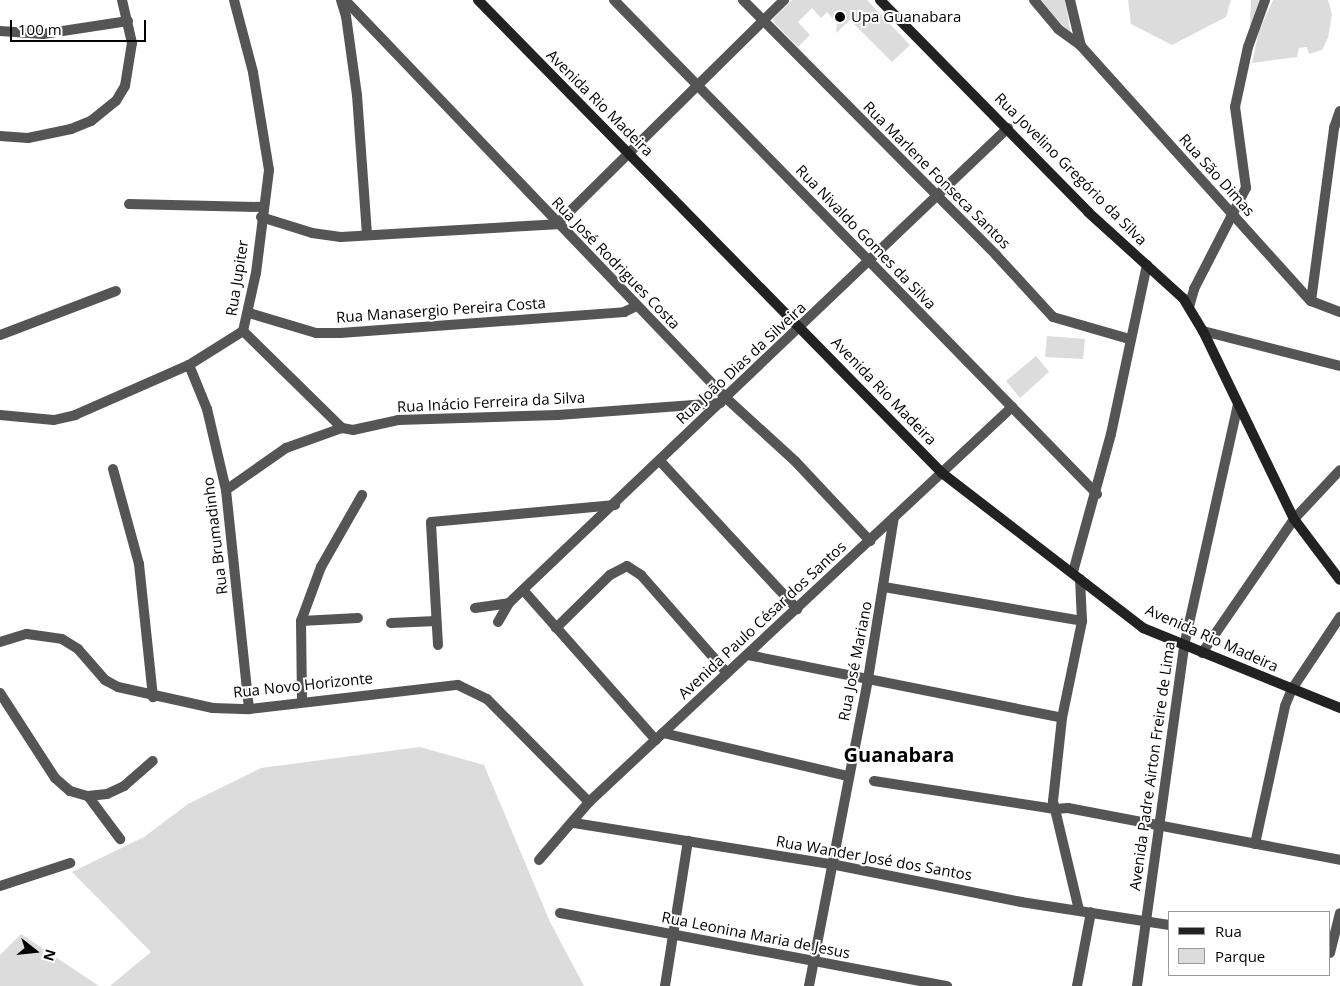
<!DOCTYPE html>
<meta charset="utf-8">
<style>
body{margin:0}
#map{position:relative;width:1340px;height:986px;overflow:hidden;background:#fff;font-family:"Open Sans",sans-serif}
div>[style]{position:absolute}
.green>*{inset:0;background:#dcdcdc}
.street>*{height:10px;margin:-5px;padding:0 5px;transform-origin:5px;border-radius:5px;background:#555}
.secondary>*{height:10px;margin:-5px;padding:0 5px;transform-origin:5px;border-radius:5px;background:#222}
.dots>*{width:14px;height:14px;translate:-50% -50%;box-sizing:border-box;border:2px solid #fff;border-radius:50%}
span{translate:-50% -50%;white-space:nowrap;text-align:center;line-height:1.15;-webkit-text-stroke:4px #fff;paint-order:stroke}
.poi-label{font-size:15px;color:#000}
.left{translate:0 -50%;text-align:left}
.street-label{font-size:15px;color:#000}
.district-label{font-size:20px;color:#000;font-weight:700}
.legend{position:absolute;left:1168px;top:911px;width:162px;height:65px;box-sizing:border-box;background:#fff;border:1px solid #999;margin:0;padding:6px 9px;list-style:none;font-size:15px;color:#000}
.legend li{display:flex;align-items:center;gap:10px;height:25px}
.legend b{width:25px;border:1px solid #999}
.north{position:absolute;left:10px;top:926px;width:50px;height:50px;-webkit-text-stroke:4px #fff;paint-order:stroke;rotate:106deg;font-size:14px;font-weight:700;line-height:20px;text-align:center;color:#000}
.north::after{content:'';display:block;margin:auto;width:18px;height:22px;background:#000;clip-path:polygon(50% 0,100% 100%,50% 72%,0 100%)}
.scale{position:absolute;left:10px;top:20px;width:136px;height:22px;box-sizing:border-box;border:2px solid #000;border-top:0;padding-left:6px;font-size:15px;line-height:18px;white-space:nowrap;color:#000;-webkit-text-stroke:4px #fff;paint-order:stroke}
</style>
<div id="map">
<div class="green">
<div style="clip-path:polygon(792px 0,867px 0,910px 45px,892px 62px,850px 20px,836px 33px,837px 23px,827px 12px,821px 18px,812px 8px,798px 22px,810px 35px,798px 47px,772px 20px)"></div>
<div style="clip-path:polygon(1040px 0,1065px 0,1071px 35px)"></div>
<div style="clip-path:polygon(1128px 0,1231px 0,1226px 17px,1172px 45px,1131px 24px)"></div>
<div style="clip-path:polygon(1251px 0,1259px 0,1250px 29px)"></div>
<div style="clip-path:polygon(1273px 0,1328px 0,1332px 14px,1328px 38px,1322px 50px,1309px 54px,1307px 47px,1299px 48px,1297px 57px,1252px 63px,1259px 31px)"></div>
<div style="clip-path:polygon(1047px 336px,1085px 339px,1083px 359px,1045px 357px)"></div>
<div style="clip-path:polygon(1036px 356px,1049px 372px,1020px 398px,1006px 381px)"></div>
<div style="clip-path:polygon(420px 747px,484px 765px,550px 922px,584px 986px,110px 986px,151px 952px,72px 872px,144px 837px,188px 804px,261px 768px)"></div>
<div style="clip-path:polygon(21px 934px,99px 986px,0 986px,0 955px)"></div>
</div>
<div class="street">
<div style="left:341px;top:0;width:17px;rotate:73deg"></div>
<div style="left:346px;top:16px;width:80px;rotate:82.1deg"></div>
<div style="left:357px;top:95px;width:140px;rotate:85.9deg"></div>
<div style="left:345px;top:0;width:551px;rotate:46.25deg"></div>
<div style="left:726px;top:398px;width:93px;rotate:42.4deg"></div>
<div style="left:795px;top:461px;width:110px;rotate:46.8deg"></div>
<div style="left:614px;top:0;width:691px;rotate:45.65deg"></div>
<div style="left:743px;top:0;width:359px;rotate:45.2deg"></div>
<div style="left:996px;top:255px;width:84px;rotate:47.4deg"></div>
<div style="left:1053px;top:317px;width:79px;rotate:16.1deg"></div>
<div style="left:1034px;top:0;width:38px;rotate:50deg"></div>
<div style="left:1058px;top:29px;width:29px;rotate:36deg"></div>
<div style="left:1081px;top:46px;width:343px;rotate:48deg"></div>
<div style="left:1311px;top:301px;width:31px;rotate:21deg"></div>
<div style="left:1070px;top:0;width:47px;rotate:76.6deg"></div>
<div style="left:0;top:31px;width:43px;rotate:4deg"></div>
<div style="left:43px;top:34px;width:86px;rotate:-8.7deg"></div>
<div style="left:0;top:136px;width:28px;rotate:4deg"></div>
<div style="left:28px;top:138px;width:44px;rotate:-11.8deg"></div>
<div style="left:71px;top:129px;width:22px;rotate:-22deg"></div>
<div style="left:91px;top:121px;width:32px;rotate:-39deg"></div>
<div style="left:116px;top:101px;width:17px;rotate:-59deg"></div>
<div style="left:125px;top:86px;width:44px;rotate:-80.8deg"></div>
<div style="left:132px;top:43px;width:44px;rotate:-103.1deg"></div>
<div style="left:129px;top:204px;width:135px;rotate:1.3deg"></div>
<div style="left:261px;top:217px;width:53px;rotate:17.4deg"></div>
<div style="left:312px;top:233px;width:29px;rotate:8deg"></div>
<div style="left:341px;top:237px;width:216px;rotate:-3.4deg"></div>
<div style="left:557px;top:224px;width:319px;rotate:-44.6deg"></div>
<div style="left:1311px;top:301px;width:175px;rotate:-82.4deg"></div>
<div style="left:1334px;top:128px;width:18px;rotate:-71deg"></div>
<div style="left:1189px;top:307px;width:19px;rotate:-74deg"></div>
<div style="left:1194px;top:289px;width:114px;rotate:-62.8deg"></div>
<div style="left:1246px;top:188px;width:82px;rotate:-97.7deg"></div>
<div style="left:1235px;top:107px;width:61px;rotate:-77.8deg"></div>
<div style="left:1248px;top:47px;width:50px;rotate:-70.1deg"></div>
<div style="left:249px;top:313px;width:70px;rotate:16.6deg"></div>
<div style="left:316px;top:333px;width:24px"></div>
<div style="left:340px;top:333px;width:285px;rotate:-4.2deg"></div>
<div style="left:624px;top:312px;width:14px;rotate:-25deg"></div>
<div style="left:243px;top:331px;width:139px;rotate:44.4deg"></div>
<div style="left:342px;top:428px;width:11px;rotate:10deg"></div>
<div style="left:353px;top:430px;width:46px;rotate:-12.5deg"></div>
<div style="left:398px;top:420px;width:160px;rotate:-1.8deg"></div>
<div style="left:558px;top:415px;width:163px;rotate:-4.2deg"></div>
<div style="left:1203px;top:331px;width:141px;rotate:14.3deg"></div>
<div style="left:0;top:335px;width:124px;rotate:-20.8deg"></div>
<div style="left:189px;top:365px;width:48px;rotate:67.8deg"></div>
<div style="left:207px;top:409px;width:83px;rotate:76.8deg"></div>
<div style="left:226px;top:490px;width:220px;rotate:84deg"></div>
<div style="left:0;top:415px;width:54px;rotate:5.3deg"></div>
<div style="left:54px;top:420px;width:22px;rotate:-13deg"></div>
<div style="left:75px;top:415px;width:124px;rotate:-23.7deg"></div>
<div style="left:189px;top:365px;width:64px;rotate:-32.2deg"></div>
<div style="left:243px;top:331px;width:59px;rotate:-77.4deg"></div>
<div style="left:256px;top:273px;width:104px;rotate:-82.8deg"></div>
<div style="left:269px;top:170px;width:99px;rotate:-99.3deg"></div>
<div style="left:253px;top:72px;width:74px;rotate:-104.8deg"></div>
<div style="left:660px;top:461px;width:202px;rotate:47.2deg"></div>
<div style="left:113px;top:469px;width:98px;rotate:74.7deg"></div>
<div style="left:139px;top:564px;width:134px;rotate:84deg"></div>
<div style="left:226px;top:490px;width:73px;rotate:-35deg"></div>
<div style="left:286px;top:448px;width:59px;rotate:-19.7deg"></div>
<div style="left:1073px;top:572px;width:143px;rotate:-74.6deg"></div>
<div style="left:1111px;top:434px;width:173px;rotate:-78deg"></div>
<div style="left:884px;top:587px;width:201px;rotate:9.7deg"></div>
<div style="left:524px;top:591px;width:199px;rotate:48.5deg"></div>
<div style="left:475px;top:608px;width:34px;rotate:-8deg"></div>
<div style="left:301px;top:621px;width:57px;rotate:-3deg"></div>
<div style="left:498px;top:622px;width:22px;rotate:-60deg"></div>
<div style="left:509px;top:603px;width:689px;rotate:-43.59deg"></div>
<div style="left:391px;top:623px;width:45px;rotate:-2.5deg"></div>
<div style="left:556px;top:628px;width:76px;rotate:-44.5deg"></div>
<div style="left:610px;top:575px;width:19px;rotate:-28deg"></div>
<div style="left:627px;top:566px;width:17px;rotate:33deg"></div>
<div style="left:641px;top:575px;width:130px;rotate:48.7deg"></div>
<div style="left:0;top:642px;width:28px;rotate:-17deg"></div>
<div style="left:27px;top:634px;width:35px;rotate:8deg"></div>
<div style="left:62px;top:639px;width:19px;rotate:32deg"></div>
<div style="left:78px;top:649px;width:41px;rotate:48.9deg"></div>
<div style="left:105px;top:680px;width:15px;rotate:28deg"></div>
<div style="left:118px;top:687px;width:97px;rotate:12.5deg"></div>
<div style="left:213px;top:708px;width:36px;rotate:2deg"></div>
<div style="left:249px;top:709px;width:210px;rotate:-6.6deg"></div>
<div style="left:458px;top:685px;width:32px;rotate:26deg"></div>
<div style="left:487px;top:699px;width:145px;rotate:45.3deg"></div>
<div style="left:438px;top:645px;width:123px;rotate:-93.3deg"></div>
<div style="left:431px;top:522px;width:185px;rotate:-5.3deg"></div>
<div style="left:1202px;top:653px;width:163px;rotate:-55.5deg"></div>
<div style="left:1294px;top:519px;width:67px;rotate:-46.8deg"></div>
<div style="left:748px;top:655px;width:320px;rotate:11.3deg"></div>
<div style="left:0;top:693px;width:101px;rotate:57.1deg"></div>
<div style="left:55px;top:778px;width:20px;rotate:41deg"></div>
<div style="left:70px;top:791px;width:19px;rotate:16deg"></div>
<div style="left:88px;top:796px;width:19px;rotate:-6deg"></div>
<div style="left:107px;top:794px;width:19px;rotate:-25deg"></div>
<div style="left:124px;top:786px;width:38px;rotate:-41deg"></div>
<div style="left:302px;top:702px;width:81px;rotate:-90.7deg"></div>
<div style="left:301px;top:621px;width:58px;rotate:-69.7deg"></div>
<div style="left:321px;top:567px;width:83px;rotate:-60.3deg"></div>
<div style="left:663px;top:733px;width:190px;rotate:13.1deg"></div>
<div style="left:874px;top:781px;width:183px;rotate:8.8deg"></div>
<div style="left:1055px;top:809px;width:13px;rotate:-4deg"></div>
<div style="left:1068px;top:808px;width:277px;rotate:10.8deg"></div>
<div style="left:88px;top:796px;width:54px;rotate:53.3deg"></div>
<div style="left:574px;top:823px;width:260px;rotate:9.1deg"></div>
<div style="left:831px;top:864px;width:194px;rotate:11.3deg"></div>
<div style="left:1021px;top:902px;width:150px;rotate:8.8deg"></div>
<div style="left:1255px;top:844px;width:141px;rotate:-77.7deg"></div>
<div style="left:1285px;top:706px;width:18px;rotate:-68deg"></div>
<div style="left:1292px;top:689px;width:87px;rotate:-56.3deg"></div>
<div style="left:539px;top:860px;width:77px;rotate:-49.2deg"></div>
<div style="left:589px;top:802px;width:579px;rotate:-43.04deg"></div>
<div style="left:0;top:886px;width:74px;rotate:-18.2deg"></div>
<div style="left:1079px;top:910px;width:112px;rotate:-103.4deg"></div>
<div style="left:1053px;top:801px;width:83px;rotate:-83.8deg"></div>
<div style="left:1062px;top:718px;width:99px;rotate:-78.3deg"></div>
<div style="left:1082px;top:621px;width:42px;rotate:-92.7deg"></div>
<div style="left:560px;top:913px;width:394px;rotate:10.7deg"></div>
<div style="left:1330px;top:953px;width:41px;rotate:-76deg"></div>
<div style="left:665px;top:986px;width:147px;rotate:-81deg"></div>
<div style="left:809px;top:986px;width:313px;rotate:-79.1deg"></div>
<div style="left:868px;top:679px;width:164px;rotate:-80.9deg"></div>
<div style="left:1077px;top:986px;width:75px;rotate:-79.3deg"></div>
<div style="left:1137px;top:986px;width:343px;rotate:-82.1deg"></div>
<div style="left:1184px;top:646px;width:247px;rotate:-77.4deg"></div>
</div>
<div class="secondary">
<div style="left:478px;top:0;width:663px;rotate:45.55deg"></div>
<div style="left:942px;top:473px;width:254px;rotate:37.6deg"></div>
<div style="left:1143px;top:628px;width:213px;rotate:22.1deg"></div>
<div style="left:880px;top:0;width:297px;rotate:45.5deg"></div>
<div style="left:1088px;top:212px;width:128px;rotate:42.2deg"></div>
<div style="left:1183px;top:298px;width:39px;rotate:59deg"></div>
<div style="left:1203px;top:331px;width:209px;rotate:64.2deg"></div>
<div style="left:1294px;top:519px;width:76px;rotate:53deg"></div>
</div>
<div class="dots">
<div style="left:840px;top:17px;background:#000"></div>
</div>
<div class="poi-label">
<span class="left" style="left:851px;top:17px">Upa Guanabara</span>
</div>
<div class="street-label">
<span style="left:600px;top:103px;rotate:45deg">Avenida Rio Madeira</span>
<span style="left:1071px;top:169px;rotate:45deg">Rua Jovelino Gregório da Silva</span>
<span style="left:937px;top:175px;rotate:45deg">Rua Marlene Fonseca Santos</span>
<span style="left:1217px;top:175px;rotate:48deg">Rua São Dimas</span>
<span style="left:866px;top:237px;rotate:46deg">Rua Nivaldo Gomes da Silva</span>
<span style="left:616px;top:263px;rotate:46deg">Rua José Rodrigues Costa</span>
<span style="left:237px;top:278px;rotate:-81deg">Rua Jupiter</span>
<span style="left:441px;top:310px;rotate:-4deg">Rua Manasergio Pereira Costa</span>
<span style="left:741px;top:363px;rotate:-43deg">Rua João Dias da Silveira</span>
<span style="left:884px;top:391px;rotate:46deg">Avenida Rio Madeira</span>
<span style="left:491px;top:402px;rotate:-3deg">Rua Inácio Ferreira da Silva</span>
<span style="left:215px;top:536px;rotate:-97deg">Rua Brumadinho</span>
<span style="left:762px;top:620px;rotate:-43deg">Avenida Paulo César dos Santos</span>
<span style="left:1212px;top:638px;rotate:24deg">Avenida Rio Madeira</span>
<span style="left:855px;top:661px;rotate:-79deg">Rua José Mariano</span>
<span style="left:303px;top:685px;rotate:-6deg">Rua Novo Horizonte</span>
<span style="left:1152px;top:766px;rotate:-82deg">Avenida Padre Airton Freire de Lima</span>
<span style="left:874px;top:858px;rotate:10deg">Rua Wander José dos Santos</span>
<span style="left:756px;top:935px;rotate:11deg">Rua Leonina Maria de Jesus</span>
</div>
<div class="district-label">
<span style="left:899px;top:754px">Guanabara</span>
</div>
<ul class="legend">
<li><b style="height:6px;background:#222"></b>Rua</li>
<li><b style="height:14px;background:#dcdcdc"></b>Parque</li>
</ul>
<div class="north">N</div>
<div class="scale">100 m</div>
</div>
